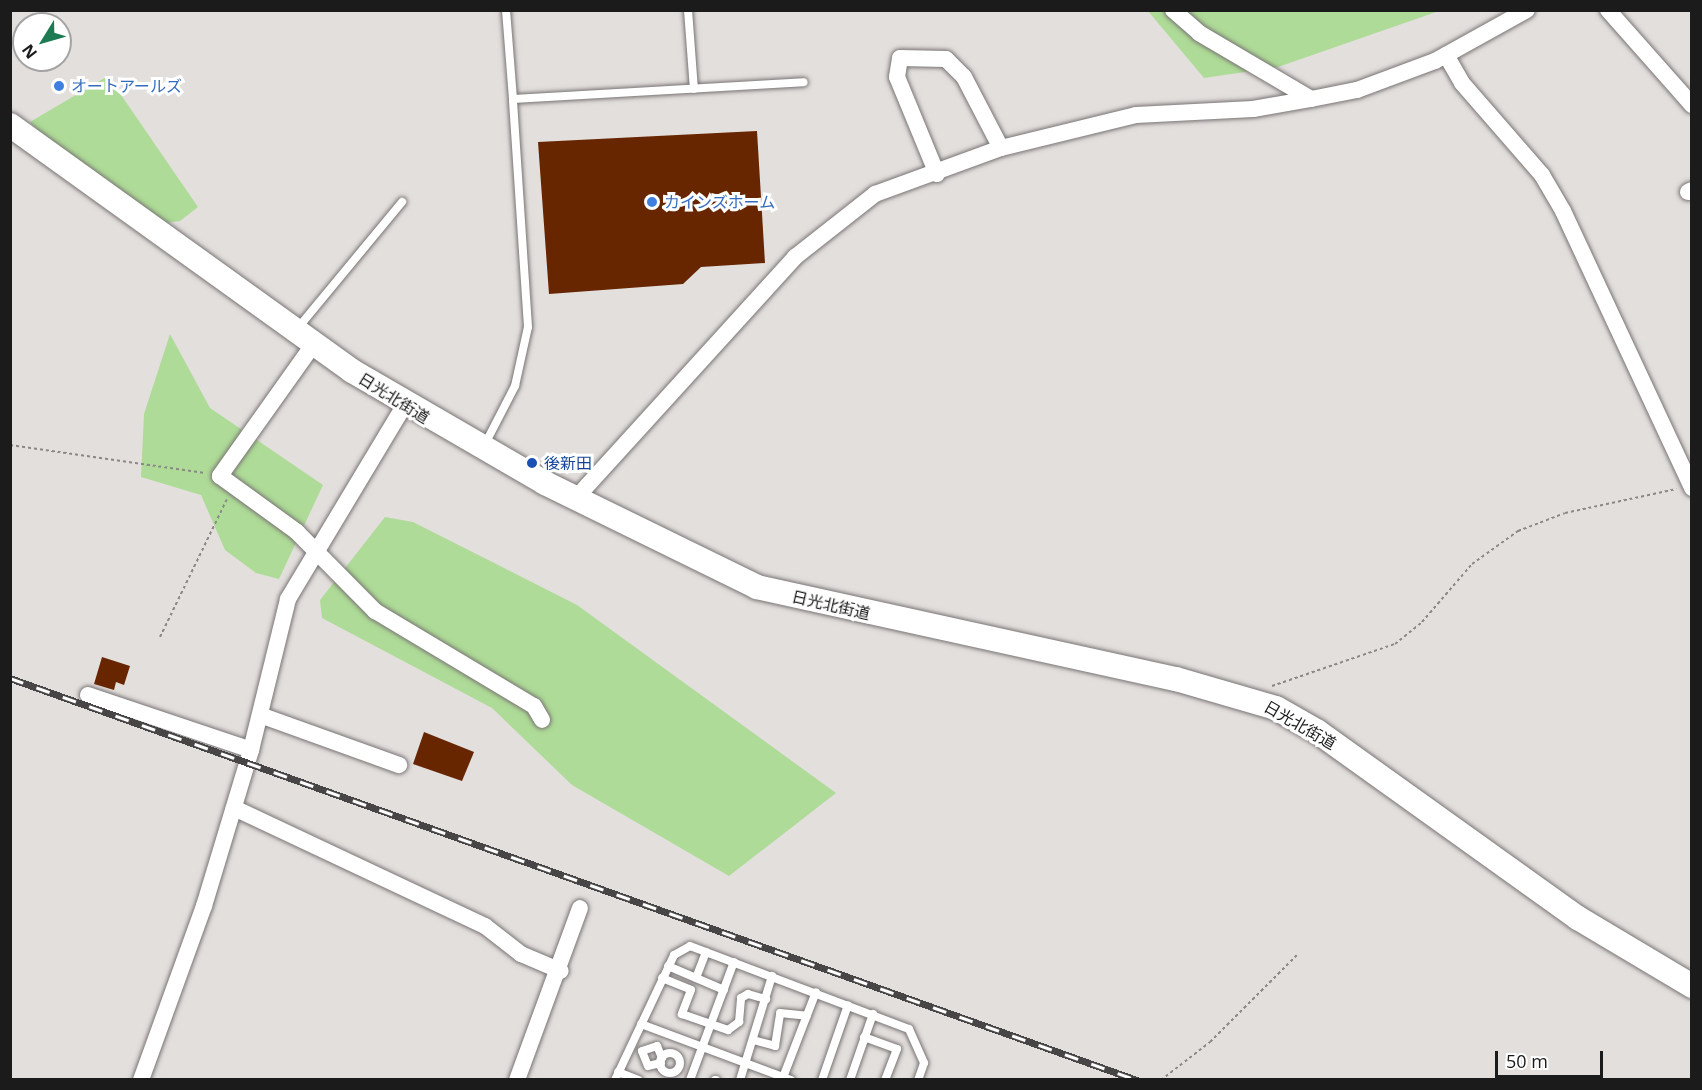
<!DOCTYPE html>
<meta charset="utf-8">
<style>
body{margin:0}
#map{position:relative;width:1702px;height:1090px;overflow:hidden;background:#e3dfdd;font-family:"Open Sans","Noto Sans JP",sans-serif}
div>[style]{position:absolute}
.green>*{inset:0;background:#aedb97}
.building>*{inset:0;background:#672600}
.path>*{height:2px;margin-top:-1px;transform-origin:0;background:repeating-linear-gradient(90deg,#8a8886 0 3px,transparent 0 6px)}
.roads{filter:drop-shadow(0 0 2px #787473) drop-shadow(0 0 2px #787473)}
.lane>*{height:8px;margin:-4px;padding:0 4px;transform-origin:4px;border-radius:4px;background:#fff}
.lane>.ring{margin:-4px;padding:0;box-sizing:content-box;background:none;border:8px solid #fff;border-radius:50%}
.street>*{height:16px;margin:-8px;padding:0 8px;transform-origin:8px;border-radius:8px;background:#fff}
.secondary>*{height:24px;margin:-12px;padding:0 12px;transform-origin:12px;border-radius:12px;background:#fff}
.rail>*{height:7px;margin-top:-3.5px;transform-origin:0;background:repeating-linear-gradient(90deg,#fff 0 14px,#474545 0 28px);box-sizing:border-box;border-block:2px solid #474545}
.dots>*{width:16px;height:16px;translate:-50% -50%;box-sizing:border-box;border:3px solid #fff;border-radius:50%}
span{translate:-50% -50%;white-space:nowrap;text-align:center;line-height:1.15;-webkit-text-stroke:6px #fff;paint-order:stroke}
.shop-label{font-size:16px;color:#366cbe}
.left{translate:0 -50%;text-align:left}
.street-label{font-size:16px;color:#1c1b1b}
.transit-label{font-size:16px;color:#164399}
.frame{position:absolute;inset:0;border:12px solid #1c1b1b;pointer-events:none}
.north{position:absolute;left:12px;top:12px;width:60px;height:60px;box-sizing:border-box;background:#fff;border:2px solid #a4a4a4;border-radius:50%;rotate:233deg;font-size:16px;font-weight:700;line-height:24px;text-align:center;color:#1c1b1b}
.north::after{content:'';display:block;margin:auto;width:21px;height:27px;background:#1c7b52;clip-path:polygon(50% 0,100% 100%,50% 72%,0 100%)}
.scale{position:absolute;left:1495px;top:1051px;width:108px;height:27px;box-sizing:border-box;border:3px solid #1c1b1b;border-top:0;padding-left:8px;font-size:18px;line-height:21px;white-space:nowrap;color:#1c1b1b;-webkit-text-stroke:4px #fff;paint-order:stroke}
</style>
<div id="map">
<div class="green">
<div style="clip-path:polygon(1148px 11px,1439px 11px,1278px 67px,1204px 78px)"></div>
<div style="clip-path:polygon(108px 76px,198px 207px,180px 221px,152px 225px,103px 199px,30px 122px)"></div>
<div style="clip-path:polygon(170px 334px,210px 408px,323px 485px,279px 579px,256px 573px,225px 550px,201px 495px,141px 477px,144px 414px)"></div>
<div style="clip-path:polygon(385px 517px,413px 522px,577px 605px,836px 793px,729px 876px,572px 785px,492px 708px,322px 618px,320px 600px)"></div>
</div>
<div class="building">
<div style="clip-path:polygon(757px 131px,765px 263px,701px 267px,683px 284px,549px 294px,538px 142px)"></div>
<div style="clip-path:polygon(102px 657px,130px 666px,124px 685px,116px 682px,114px 690px,94px 684px)"></div>
<div style="clip-path:polygon(424px 732px,474px 752px,462px 781px,413px 764px)"></div>
</div>
<div class="path">
<div style="left:10px;top:445px;width:197px;rotate:8.2deg"></div>
<div style="left:160px;top:637px;width:153px;rotate:-64.1deg"></div>
<div style="left:1272px;top:686px;width:130px;rotate:-18.9deg"></div>
<div style="left:1395px;top:644px;width:35px;rotate:-39deg"></div>
<div style="left:1422px;top:622px;width:77px;rotate:-49.2deg"></div>
<div style="left:1472px;top:564px;width:57px;rotate:-35.7deg"></div>
<div style="left:1518px;top:531px;width:50px;rotate:-21deg"></div>
<div style="left:1565px;top:513px;width:114px;rotate:-12.2deg"></div>
<div style="left:1161px;top:1080px;width:62px;rotate:-37.8deg"></div>
<div style="left:1210px;top:1042px;width:123px;rotate:-45deg"></div>
</div>
<div class="roads">
<div class="lane">
<div style="left:506px;top:10px;width:89px;rotate:85.5deg"></div>
<div style="left:513px;top:99px;width:291px;rotate:-3.3deg"></div>
<div style="left:688px;top:10px;width:79px;rotate:85.7deg"></div>
<div style="left:297px;top:329px;width:165px;rotate:-50.4deg"></div>
<div style="left:484px;top:446px;width:68px;rotate:-62.7deg"></div>
<div style="left:515px;top:386px;width:60px;rotate:-77.6deg"></div>
<div style="left:528px;top:327px;width:228px;rotate:-93.8deg"></div>
<div style="left:668px;top:966px;width:61px;rotate:23.2deg"></div>
<div style="left:662px;top:978px;width:31px;rotate:22deg"></div>
<div style="left:691px;top:990px;width:26px;rotate:111deg"></div>
<div style="left:682px;top:1014px;width:49px;rotate:19.2deg"></div>
<div style="left:728px;top:1030px;width:14px;rotate:-36deg"></div>
<div style="left:739px;top:1022px;width:24px;rotate:-85deg"></div>
<div style="left:741px;top:998px;width:8px;rotate:-30deg"></div>
<div style="left:748px;top:994px;width:19px;rotate:16deg"></div>
<div style="left:696px;top:978px;width:28px;rotate:-69deg"></div>
<div style="left:641px;top:1024px;width:160px;rotate:20.5deg"></div>
<div style="left:864px;top:1037px;width:35px;rotate:20deg"></div>
<div style="left:897px;top:1049px;width:33px;rotate:111deg"></div>
<div style="left:753px;top:1040px;width:23px;rotate:15deg"></div>
<div style="left:775px;top:1046px;width:33px;rotate:-81deg"></div>
<div style="left:780px;top:1013px;width:27px;rotate:6deg"></div>
<div class="ring" style="left:660px;top:1053px;width:12px;height:12px"></div>
<div style="left:661px;top:1063px;width:13px;rotate:167deg"></div>
<div style="left:648px;top:1066px;width:16px;rotate:-112deg"></div>
<div style="left:642px;top:1051px;width:16px;rotate:-18deg"></div>
<div style="left:657px;top:1046px;width:13px;rotate:67deg"></div>
<div style="left:618px;top:1072px;width:22px;rotate:21deg"></div>
<div style="left:615px;top:1080px;width:138px;rotate:-64.7deg"></div>
<div style="left:674px;top:955px;width:18px;rotate:-29deg"></div>
<div style="left:690px;top:946px;width:234px;rotate:20.8deg"></div>
<div style="left:909px;top:1029px;width:37px;rotate:66deg"></div>
<div style="left:924px;top:1063px;width:18px;rotate:109deg"></div>
<div style="left:690px;top:1080px;width:126px;rotate:-69.6deg"></div>
<div style="left:715px;top:1080px;width:1px"></div>
<div style="left:740px;top:1080px;width:109px;rotate:-72.9deg"></div>
<div style="left:782px;top:1080px;width:94px;rotate:-68.9deg"></div>
<div style="left:822px;top:1080px;width:79px;rotate:-70.9deg"></div>
<div style="left:850px;top:1080px;width:70px;rotate:-70.8deg"></div>
</div>
<div class="street">
<div style="left:1173px;top:10px;width:35px;rotate:41deg"></div>
<div style="left:1199px;top:33px;width:130px;rotate:30.5deg"></div>
<div style="left:1311px;top:99px;width:47px;rotate:-11.1deg"></div>
<div style="left:1357px;top:90px;width:83px;rotate:-20.4deg"></div>
<div style="left:1435px;top:61px;width:105px;rotate:-29deg"></div>
<div style="left:1608px;top:10px;width:127px;rotate:48.5deg"></div>
<div style="left:1446px;top:55px;width:32px;rotate:60deg"></div>
<div style="left:1462px;top:83px;width:122px;rotate:49deg"></div>
<div style="left:1542px;top:175px;width:42px;rotate:59.7deg"></div>
<div style="left:1563px;top:211px;width:306px;rotate:65deg"></div>
<div style="left:937px;top:174px;width:105px;rotate:-112.4deg"></div>
<div style="left:897px;top:77px;width:19px;rotate:-81deg"></div>
<div style="left:900px;top:58px;width:46px;rotate:1.2deg"></div>
<div style="left:946px;top:59px;width:25px;rotate:45deg"></div>
<div style="left:964px;top:77px;width:80px;rotate:62.5deg"></div>
<div style="left:1688px;top:192px;width:4px;rotate:-27deg"></div>
<div style="left:313px;top:345px;width:161px;rotate:125.4deg"></div>
<div style="left:220px;top:476px;width:95px;rotate:36deg"></div>
<div style="left:297px;top:532px;width:111px;rotate:45.4deg"></div>
<div style="left:375px;top:611px;width:185px;rotate:30.9deg"></div>
<div style="left:534px;top:706px;width:16px;rotate:60deg"></div>
<div style="left:576px;top:498px;width:326px;rotate:-47.7deg"></div>
<div style="left:795px;top:257px;width:102px;rotate:-38.2deg"></div>
<div style="left:875px;top:194px;width:134px;rotate:-20.1deg"></div>
<div style="left:1001px;top:148px;width:139px;rotate:-13.7deg"></div>
<div style="left:1136px;top:115px;width:117px;rotate:-2.9deg"></div>
<div style="left:1253px;top:109px;width:59px;rotate:-9.8deg"></div>
<div style="left:88px;top:695px;width:172px;rotate:18.6deg"></div>
<div style="left:260px;top:715px;width:148px;rotate:19.8deg"></div>
<div style="left:234px;top:808px;width:277px;rotate:25.2deg"></div>
<div style="left:485px;top:926px;width:46px;rotate:37.9deg"></div>
<div style="left:521px;top:954px;width:43px;rotate:23deg"></div>
<div style="left:141px;top:1080px;width:185px;rotate:-70.1deg"></div>
<div style="left:204px;top:906px;width:163px;rotate:-73.2deg"></div>
<div style="left:251px;top:750px;width:155px;rotate:-76.2deg"></div>
<div style="left:288px;top:599px;width:227px;rotate:-59deg"></div>
<div style="left:517px;top:1080px;width:183px;rotate:-69.9deg"></div>
</div>
<div class="secondary">
<div style="left:10px;top:125px;width:421px;rotate:35.7deg"></div>
<div style="left:352px;top:371px;width:223px;rotate:30.1deg"></div>
<div style="left:545px;top:483px;width:236px;rotate:26.1deg"></div>
<div style="left:757px;top:587px;width:429px;rotate:12.4deg"></div>
<div style="left:1176px;top:679px;width:104px;rotate:16.2deg"></div>
<div style="left:1276px;top:708px;width:48px;rotate:29.7deg"></div>
<div style="left:1318px;top:732px;width:320px;rotate:35.6deg"></div>
<div style="left:1578px;top:918px;width:133px;rotate:30.8deg"></div>
</div>
</div>
<div class="rail">
<div style="left:10px;top:678px;width:1197px;rotate:19.63deg"></div>
</div>
<div class="dots">
<div style="left:59px;top:86px;background:#3f7fe0"></div>
<div style="left:652px;top:202px;background:#3f7fe0"></div>
<div style="left:532px;top:463px;background:#1a4fb4"></div>
</div>
<div class="shop-label">
<span class="left" style="left:71px;top:86px">オートアールズ</span>
<span class="left" style="left:664px;top:202px">カインズホーム</span>
</div>
<div class="street-label">
<span style="left:394px;top:398px;rotate:32deg">日光北街道</span>
<span style="left:831px;top:605px;rotate:13deg">日光北街道</span>
<span style="left:1300px;top:725px;rotate:30deg">日光北街道</span>
</div>
<div class="transit-label">
<span class="left" style="left:544px;top:463px">後新田</span>
</div>
<div class="frame"></div>
<div class="north">N</div>
<div class="scale">50 m</div>
</div>
